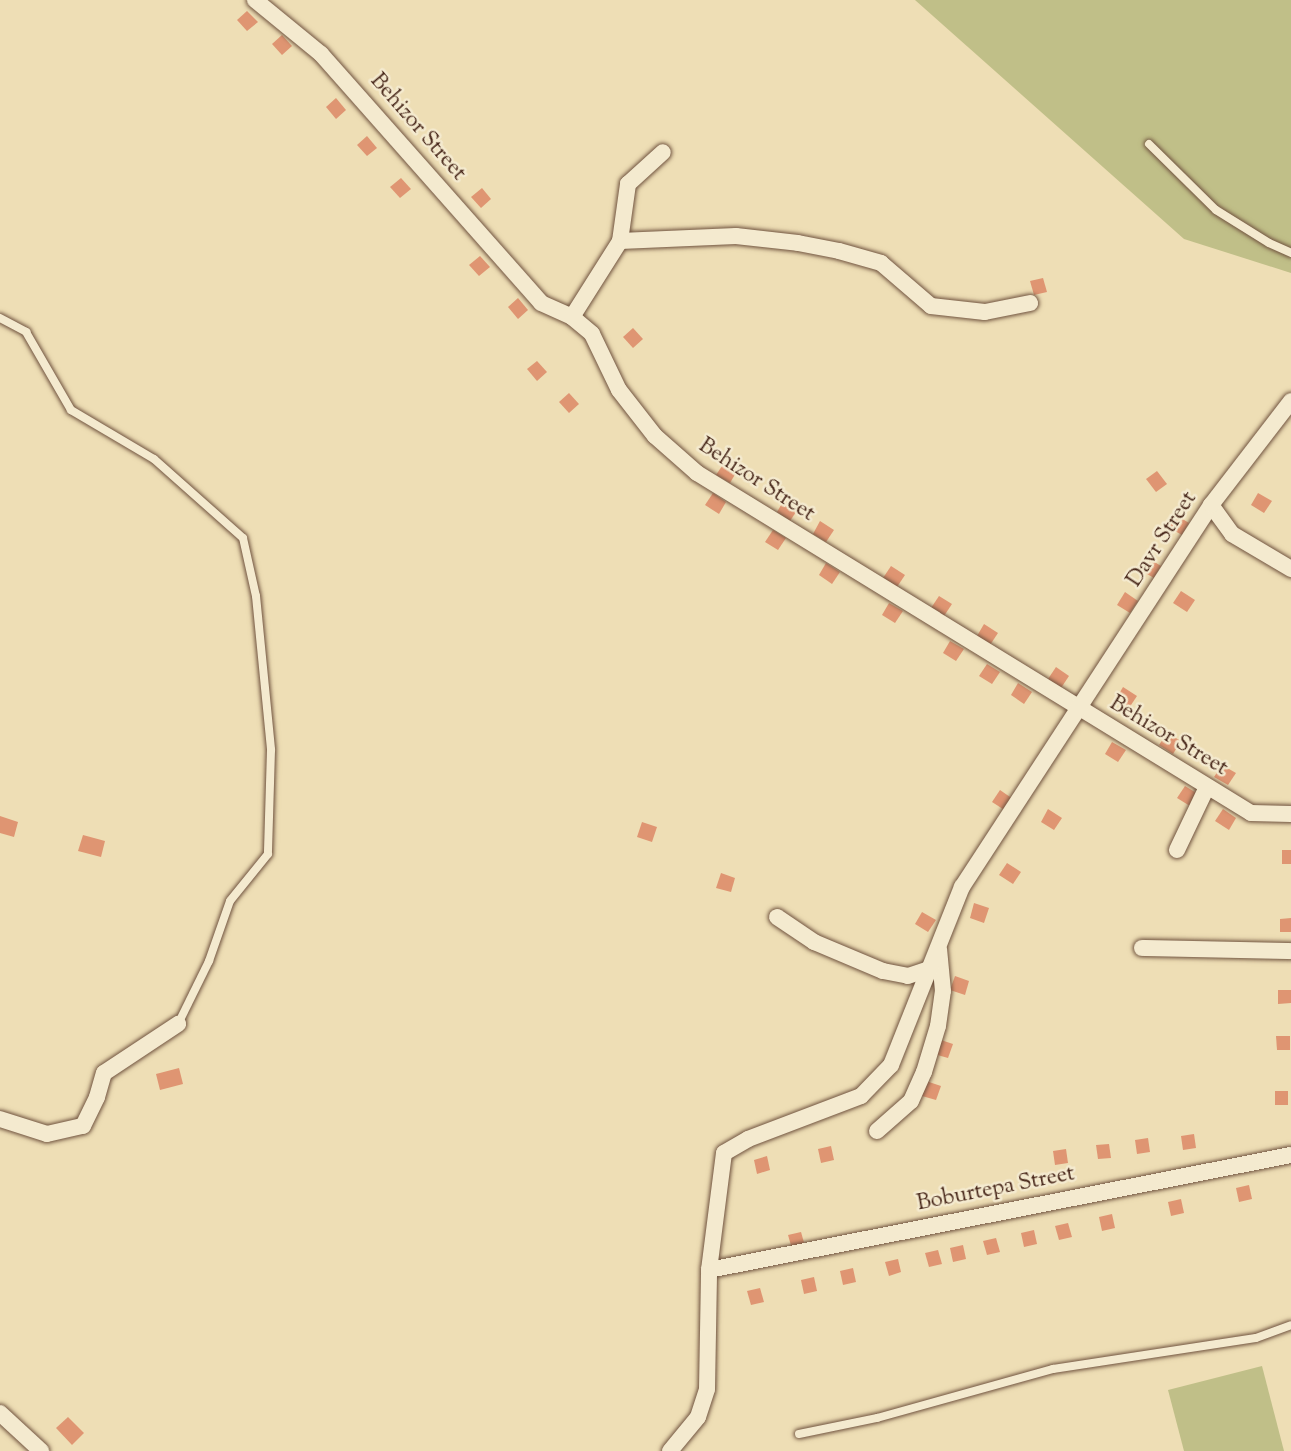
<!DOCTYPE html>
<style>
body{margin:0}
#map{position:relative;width:1291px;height:1451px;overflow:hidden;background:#eedeb5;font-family:"Sorts Mill Goudy",serif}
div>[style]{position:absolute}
.green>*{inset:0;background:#c0bf88}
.building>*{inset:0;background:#df9572}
.roads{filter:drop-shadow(0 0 2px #70533f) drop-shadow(0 0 2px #70533f)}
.service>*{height:8px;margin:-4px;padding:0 4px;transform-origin:4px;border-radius:4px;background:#f4eacf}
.minor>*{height:16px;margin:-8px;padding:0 8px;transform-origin:8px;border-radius:8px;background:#f4eacf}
span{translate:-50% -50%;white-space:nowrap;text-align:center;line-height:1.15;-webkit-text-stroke:5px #f4eacf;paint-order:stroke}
.street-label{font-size:22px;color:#462518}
</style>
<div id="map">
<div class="green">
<div style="clip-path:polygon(915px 0,1291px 0,1291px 273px,1184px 239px)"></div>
<div style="clip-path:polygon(1262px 1366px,1284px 1451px,1184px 1451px,1168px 1390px)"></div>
</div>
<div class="building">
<div style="clip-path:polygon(247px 11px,258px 22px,247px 31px,237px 20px)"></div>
<div style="clip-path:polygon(282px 35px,292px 46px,282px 55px,272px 44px)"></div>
<div style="clip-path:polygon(336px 98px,346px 110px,336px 119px,326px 107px)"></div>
<div style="clip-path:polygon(367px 136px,377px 148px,367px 156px,357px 145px)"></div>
<div style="clip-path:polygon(401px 178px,411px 189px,400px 198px,390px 187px)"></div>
<div style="clip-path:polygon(482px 188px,491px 199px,481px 208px,471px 197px)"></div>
<div style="clip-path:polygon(480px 256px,490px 267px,479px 276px,469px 265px)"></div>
<div style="clip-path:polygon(1043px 278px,1047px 292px,1034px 295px,1030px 281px)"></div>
<div style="clip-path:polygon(518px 298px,528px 310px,518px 319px,508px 307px)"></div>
<div style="clip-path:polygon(633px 328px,643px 339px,633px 348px,623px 337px)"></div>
<div style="clip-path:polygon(537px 361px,547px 372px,537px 381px,527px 369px)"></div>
<div style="clip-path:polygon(569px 393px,579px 404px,569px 413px,559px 402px)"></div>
<div style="clip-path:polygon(724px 463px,737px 471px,730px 483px,716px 475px)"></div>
<div style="clip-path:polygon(1157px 471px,1167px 484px,1156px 492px,1146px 479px)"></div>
<div style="clip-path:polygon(713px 493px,726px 502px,719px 514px,705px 505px)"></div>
<div style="clip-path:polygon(1258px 493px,1272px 501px,1264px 513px,1251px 505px)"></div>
<div style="clip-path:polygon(784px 500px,798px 509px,790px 521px,777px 512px)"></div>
<div style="clip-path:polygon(1176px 515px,1189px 523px,1182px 535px,1168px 527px)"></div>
<div style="clip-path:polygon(820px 521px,834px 530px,826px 542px,813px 534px)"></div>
<div style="clip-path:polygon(773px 530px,786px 538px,778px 550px,765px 542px)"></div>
<div style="clip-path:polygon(1148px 558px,1161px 566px,1154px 578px,1140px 570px)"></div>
<div style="clip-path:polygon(826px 563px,840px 572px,832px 584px,819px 575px)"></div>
<div style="clip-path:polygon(891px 566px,905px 575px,897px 587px,883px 578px)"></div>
<div style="clip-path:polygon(1181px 591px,1195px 600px,1187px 612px,1173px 603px)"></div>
<div style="clip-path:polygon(1125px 592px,1138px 601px,1130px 613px,1117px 605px)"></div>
<div style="clip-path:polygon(939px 596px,952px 604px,944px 616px,931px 608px)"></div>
<div style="clip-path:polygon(889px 603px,903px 611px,895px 623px,882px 615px)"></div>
<div style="clip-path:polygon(984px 624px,998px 633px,990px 645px,977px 636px)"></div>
<div style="clip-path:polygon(950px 641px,964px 649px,956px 661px,943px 653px)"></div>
<div style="clip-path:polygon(987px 664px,1000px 672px,992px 684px,979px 676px)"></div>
<div style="clip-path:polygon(1056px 667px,1069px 676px,1061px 688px,1048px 679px)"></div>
<div style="clip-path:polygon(1018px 683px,1032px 692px,1024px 704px,1011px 695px)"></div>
<div style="clip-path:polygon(1123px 687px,1137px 696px,1129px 708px,1116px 699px)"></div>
<div style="clip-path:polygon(1167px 733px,1181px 741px,1173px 754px,1159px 745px)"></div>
<div style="clip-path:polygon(1112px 742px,1126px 750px,1118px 762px,1105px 754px)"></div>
<div style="clip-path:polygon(1222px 765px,1236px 773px,1228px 785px,1214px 777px)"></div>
<div style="clip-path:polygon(1185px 786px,1198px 794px,1190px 806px,1177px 798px)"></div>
<div style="clip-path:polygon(1000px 790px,1013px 799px,1006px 811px,992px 802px)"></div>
<div style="clip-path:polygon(1048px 809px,1062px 818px,1054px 830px,1041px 822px)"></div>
<div style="clip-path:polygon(1223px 809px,1236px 818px,1229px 830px,1215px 821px)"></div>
<div style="clip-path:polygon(0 816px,18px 822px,14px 837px,0 833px)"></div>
<div style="clip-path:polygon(642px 822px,657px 827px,652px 842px,637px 837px)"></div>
<div style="clip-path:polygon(83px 835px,105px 841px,101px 857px,78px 851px)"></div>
<div style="clip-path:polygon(1282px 850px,1291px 850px,1291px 864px,1282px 864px)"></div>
<div style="clip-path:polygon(1007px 863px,1021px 872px,1013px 884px,999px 875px)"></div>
<div style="clip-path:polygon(721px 873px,735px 878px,731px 892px,716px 888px)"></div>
<div style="clip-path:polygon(974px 903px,989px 908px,984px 923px,970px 918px)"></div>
<div style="clip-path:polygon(922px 912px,936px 920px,928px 932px,915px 924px)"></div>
<div style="clip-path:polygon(1291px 918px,1291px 932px,1280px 932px,1280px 919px)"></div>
<div style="clip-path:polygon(955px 976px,969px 981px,965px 995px,950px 990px)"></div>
<div style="clip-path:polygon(1278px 990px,1291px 990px,1291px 1003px,1278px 1004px)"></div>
<div style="clip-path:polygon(1276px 1036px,1290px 1036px,1290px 1050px,1277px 1050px)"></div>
<div style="clip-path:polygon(938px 1039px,953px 1044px,948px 1058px,934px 1054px)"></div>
<div style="clip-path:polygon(179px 1068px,183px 1084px,160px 1090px,156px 1074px)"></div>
<div style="clip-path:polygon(926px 1081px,941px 1086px,936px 1100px,922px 1096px)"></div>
<div style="clip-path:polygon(1275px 1091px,1288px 1091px,1288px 1105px,1275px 1105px)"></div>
<div style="clip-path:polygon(1194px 1134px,1196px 1148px,1183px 1150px,1181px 1136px)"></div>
<div style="clip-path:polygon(1148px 1138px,1150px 1152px,1137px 1154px,1135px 1140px)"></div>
<div style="clip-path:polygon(1109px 1144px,1111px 1158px,1098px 1159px,1096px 1145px)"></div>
<div style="clip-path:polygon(831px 1146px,834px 1160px,821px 1163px,818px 1149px)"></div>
<div style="clip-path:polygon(1066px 1149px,1068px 1163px,1055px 1165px,1053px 1151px)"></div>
<div style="clip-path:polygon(767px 1156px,770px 1170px,757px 1174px,754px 1160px)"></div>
<div style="clip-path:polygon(1249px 1185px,1252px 1199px,1239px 1202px,1236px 1188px)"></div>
<div style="clip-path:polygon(1181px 1199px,1184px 1213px,1171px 1216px,1168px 1202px)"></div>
<div style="clip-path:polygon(1112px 1214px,1115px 1228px,1102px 1231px,1099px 1217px)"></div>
<div style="clip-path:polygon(1068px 1223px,1072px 1237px,1059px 1240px,1055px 1226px)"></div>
<div style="clip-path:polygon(1034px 1230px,1037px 1244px,1024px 1247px,1021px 1233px)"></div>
<div style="clip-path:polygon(801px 1232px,805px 1246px,792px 1249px,788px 1235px)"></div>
<div style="clip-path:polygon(996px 1238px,1000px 1252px,987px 1255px,983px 1241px)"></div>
<div style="clip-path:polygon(963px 1245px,966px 1259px,953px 1262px,950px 1248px)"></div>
<div style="clip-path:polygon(938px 1250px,942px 1264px,929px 1267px,925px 1253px)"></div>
<div style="clip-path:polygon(898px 1259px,901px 1272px,889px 1276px,885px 1262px)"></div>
<div style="clip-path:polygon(853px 1268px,856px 1282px,843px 1285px,840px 1271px)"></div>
<div style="clip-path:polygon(814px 1277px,817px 1291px,804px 1294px,801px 1280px)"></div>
<div style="clip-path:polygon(760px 1288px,764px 1302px,751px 1305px,747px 1291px)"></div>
<div style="clip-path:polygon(68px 1417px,84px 1433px,72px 1445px,56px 1428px)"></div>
</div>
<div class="roads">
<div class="service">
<div style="left:1149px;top:144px;width:94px;rotate:44.6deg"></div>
<div style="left:1216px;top:210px;width:62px;rotate:31.9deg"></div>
<div style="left:1269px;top:243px;width:24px;rotate:24deg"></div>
<div style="left:0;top:318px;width:30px;rotate:28deg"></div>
<div style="left:26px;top:332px;width:90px;rotate:60deg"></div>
<div style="left:71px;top:410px;width:96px;rotate:30.6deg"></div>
<div style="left:154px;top:459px;width:119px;rotate:41.6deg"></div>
<div style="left:243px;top:538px;width:59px;rotate:77.4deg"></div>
<div style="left:256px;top:596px;width:155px;rotate:84.4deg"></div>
<div style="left:271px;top:750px;width:104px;rotate:91.7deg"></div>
<div style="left:268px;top:854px;width:60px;rotate:129deg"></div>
<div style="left:230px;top:901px;width:64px;rotate:109.3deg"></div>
<div style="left:209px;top:961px;width:70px;rotate:116.2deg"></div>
<div style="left:799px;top:1434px;width:80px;rotate:-11.6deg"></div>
<div style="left:877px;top:1418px;width:183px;rotate:-15.6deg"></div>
<div style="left:1053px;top:1369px;width:205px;rotate:-8.7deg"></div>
<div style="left:1256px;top:1338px;width:37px;rotate:-20deg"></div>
</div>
<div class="minor">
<div style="left:255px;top:0;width:85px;rotate:39.3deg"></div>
<div style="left:321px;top:54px;width:332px;rotate:48.5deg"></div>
<div style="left:541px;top:303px;width:34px;rotate:24deg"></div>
<div style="left:572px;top:317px;width:26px;rotate:40deg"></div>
<div style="left:592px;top:334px;width:62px;rotate:64.3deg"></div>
<div style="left:619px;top:390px;width:58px;rotate:52deg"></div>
<div style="left:655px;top:436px;width:56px;rotate:41.4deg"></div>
<div style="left:697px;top:473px;width:650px;rotate:31.54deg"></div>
<div style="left:1251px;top:813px;width:40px;rotate:1.4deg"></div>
<div style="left:620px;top:241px;width:116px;rotate:-2.5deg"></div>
<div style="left:736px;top:236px;width:62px;rotate:6.4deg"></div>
<div style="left:798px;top:243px;width:42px;rotate:11deg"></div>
<div style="left:839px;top:251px;width:44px;rotate:15.9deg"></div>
<div style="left:881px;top:263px;width:66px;rotate:40.7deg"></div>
<div style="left:931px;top:306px;width:54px;rotate:6.3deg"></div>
<div style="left:985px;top:312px;width:46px;rotate:-11.3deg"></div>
<div style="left:572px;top:317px;width:90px;rotate:-57.7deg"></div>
<div style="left:620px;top:241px;width:58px;rotate:-82deg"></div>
<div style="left:628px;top:184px;width:47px;rotate:-42.4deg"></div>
<div style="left:1211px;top:505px;width:36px;rotate:54deg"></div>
<div style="left:1232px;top:534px;width:69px;rotate:30.7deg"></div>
<div style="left:1177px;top:850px;width:70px;rotate:-64.5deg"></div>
<div style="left:777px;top:917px;width:45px;rotate:34deg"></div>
<div style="left:814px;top:942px;width:75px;rotate:22.8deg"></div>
<div style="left:883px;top:971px;width:25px;rotate:11deg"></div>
<div style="left:908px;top:976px;width:22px;rotate:-18deg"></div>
<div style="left:1142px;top:948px;width:149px;rotate:1.2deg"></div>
<div style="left:0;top:1119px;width:49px;rotate:17.7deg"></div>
<div style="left:47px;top:1134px;width:37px;rotate:-13deg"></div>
<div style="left:83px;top:1126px;width:32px;rotate:-64deg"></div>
<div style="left:97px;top:1097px;width:25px;rotate:-74deg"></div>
<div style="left:104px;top:1073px;width:89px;rotate:-33.5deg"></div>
<div style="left:877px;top:1131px;width:45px;rotate:-41.4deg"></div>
<div style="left:911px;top:1101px;width:32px;rotate:-66deg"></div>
<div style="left:924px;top:1072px;width:48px;rotate:-73.1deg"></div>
<div style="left:938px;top:1026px;width:35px;rotate:-82deg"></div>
<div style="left:943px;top:991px;width:42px;rotate:-95.4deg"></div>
<div style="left:709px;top:1270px;width:593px;rotate:-11.18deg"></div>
<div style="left:0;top:1413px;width:56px;rotate:42.8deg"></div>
<div style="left:670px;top:1451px;width:44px;rotate:-50.5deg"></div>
<div style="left:698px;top:1417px;width:29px;rotate:-72deg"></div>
<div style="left:707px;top:1389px;width:119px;rotate:-89deg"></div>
<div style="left:709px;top:1270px;width:118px;rotate:-82.7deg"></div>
<div style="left:724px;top:1153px;width:28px;rotate:-30deg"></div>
<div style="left:748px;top:1139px;width:121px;rotate:-20.8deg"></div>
<div style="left:861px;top:1096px;width:43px;rotate:-45.9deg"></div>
<div style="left:891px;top:1065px;width:192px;rotate:-68.3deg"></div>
<div style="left:962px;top:887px;width:456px;rotate:-56.9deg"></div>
<div style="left:1211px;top:505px;width:131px;rotate:-52.4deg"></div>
</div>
</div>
<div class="street-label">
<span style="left:417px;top:128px;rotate:49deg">Behizor Street</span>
<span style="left:756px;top:481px;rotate:33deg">Behizor Street</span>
<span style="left:1163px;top:540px;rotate:-57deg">Davr Street</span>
<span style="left:1168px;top:737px;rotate:31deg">Behizor Street</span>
<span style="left:996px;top:1190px;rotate:-11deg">Boburtepa Street</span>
</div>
</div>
